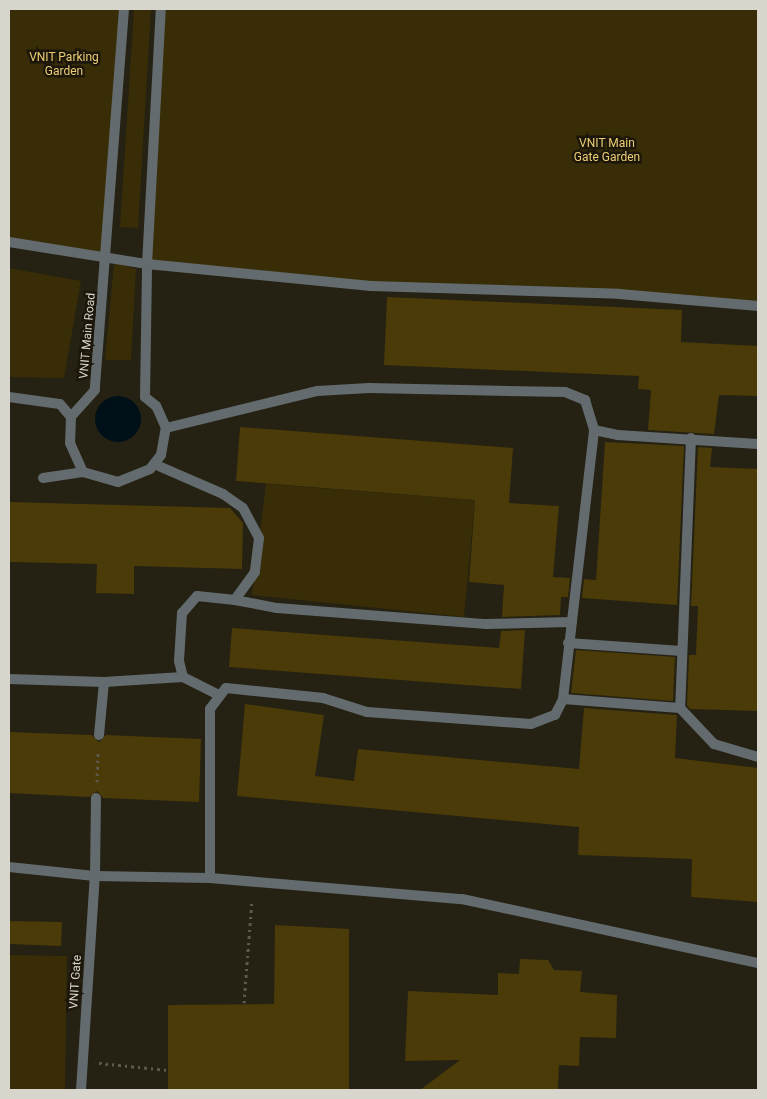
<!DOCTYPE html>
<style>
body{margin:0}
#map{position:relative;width:767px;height:1099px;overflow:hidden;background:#252113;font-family:Roboto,sans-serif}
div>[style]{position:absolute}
.green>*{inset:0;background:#382d07}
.water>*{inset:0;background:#001019}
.round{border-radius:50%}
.building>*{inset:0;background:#4a3b08}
.path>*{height:3px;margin-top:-1.5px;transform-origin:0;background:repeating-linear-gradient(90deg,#5d5a4d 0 2.5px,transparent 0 6.5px)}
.lane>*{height:10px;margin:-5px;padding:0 5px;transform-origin:5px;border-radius:5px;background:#636b6e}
.street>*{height:10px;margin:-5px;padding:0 5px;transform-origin:5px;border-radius:5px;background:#636b6e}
span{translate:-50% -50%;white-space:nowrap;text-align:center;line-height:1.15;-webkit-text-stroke:5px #1c170a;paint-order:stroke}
.park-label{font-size:12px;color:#ebcd74}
.street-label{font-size:12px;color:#d8d5cc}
.frame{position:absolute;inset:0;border:10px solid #d8d5cc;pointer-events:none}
</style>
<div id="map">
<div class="green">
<div style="clip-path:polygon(9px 9px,124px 9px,107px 258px,9px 242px)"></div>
<div style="clip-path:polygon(134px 9px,151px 9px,138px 228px,120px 227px)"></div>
<div style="clip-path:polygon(161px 9px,758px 9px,758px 306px,488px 291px,147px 264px)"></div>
<div style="clip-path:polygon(114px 263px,136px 269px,131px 360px,105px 360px)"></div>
<div style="clip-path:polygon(9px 268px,81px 281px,64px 378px,9px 377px)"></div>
<div style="clip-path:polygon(266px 484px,475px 500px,464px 617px,252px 595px)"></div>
<div style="clip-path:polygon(9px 955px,67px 956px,65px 1090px,9px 1090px)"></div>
</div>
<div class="water">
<div class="round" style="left:95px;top:396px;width:46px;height:46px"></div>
</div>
<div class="building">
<div style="clip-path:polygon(387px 297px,682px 310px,681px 342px,758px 346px,758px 396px,719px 395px,714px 434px,648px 430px,651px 390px,638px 389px,639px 376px,384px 365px)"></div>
<div style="clip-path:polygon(240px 427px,513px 448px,509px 503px,559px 506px,553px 577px,570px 578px,568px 597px,561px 597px,560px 615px,502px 617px,504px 585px,469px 582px,475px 500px,236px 481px)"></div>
<div style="clip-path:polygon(605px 442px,684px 446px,677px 605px,582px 598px,584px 579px,596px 580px)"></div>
<div style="clip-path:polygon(698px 447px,712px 448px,710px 467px,758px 469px,758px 711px,690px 709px,687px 705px,689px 655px,696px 655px,698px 606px,691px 606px)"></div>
<div style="clip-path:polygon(9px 502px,230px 508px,243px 523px,242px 569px,134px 566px,134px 594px,96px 593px,97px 564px,9px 562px)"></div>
<div style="clip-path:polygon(232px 628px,499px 648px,501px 631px,525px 630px,521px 689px,229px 667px)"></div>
<div style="clip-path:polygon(576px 650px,675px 657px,673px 701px,571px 693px)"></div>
<div style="clip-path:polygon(245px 704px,324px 715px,315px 776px,354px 781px,358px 749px,579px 769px,584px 708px,677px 715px,675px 758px,758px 768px,758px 902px,691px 897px,692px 859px,578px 855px,579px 827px,237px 796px)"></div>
<div style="clip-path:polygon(9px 732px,92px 735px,99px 742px,106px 735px,201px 739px,199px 802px,103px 798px,97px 791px,89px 797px,9px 793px)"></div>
<div style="clip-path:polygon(9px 921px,62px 922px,61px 946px,9px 944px)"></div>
<div style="clip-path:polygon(275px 925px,349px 929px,349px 1090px,168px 1090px,168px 1005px,274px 1004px)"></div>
<div style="clip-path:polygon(520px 959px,548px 960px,554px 970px,582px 971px,580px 992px,617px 995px,616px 1038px,580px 1037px,579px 1066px,559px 1065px,558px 1089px,420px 1090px,460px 1060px,405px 1061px,408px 991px,498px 995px,498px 973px,519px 974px)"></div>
</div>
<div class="path">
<div style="left:97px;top:782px;width:31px;rotate:-88deg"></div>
<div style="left:244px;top:1003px;width:104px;rotate:-85.6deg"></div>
<div style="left:99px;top:1063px;width:69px;rotate:5.8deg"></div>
</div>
<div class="lane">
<div style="left:124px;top:9px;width:382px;rotate:94.4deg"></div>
<div style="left:95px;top:390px;width:36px;rotate:132deg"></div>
<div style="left:71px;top:417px;width:26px;rotate:92deg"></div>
<div style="left:70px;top:443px;width:32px;rotate:66deg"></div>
<div style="left:83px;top:472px;width:36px;rotate:16deg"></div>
<div style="left:118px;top:482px;width:35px;rotate:-22deg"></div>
<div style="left:150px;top:469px;width:18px;rotate:-52deg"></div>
<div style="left:161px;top:455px;width:27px;rotate:-80deg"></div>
<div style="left:166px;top:428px;width:24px;rotate:-114deg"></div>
<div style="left:156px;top:406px;width:14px;rotate:-141deg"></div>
<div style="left:145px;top:397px;width:133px;rotate:-89.1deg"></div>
<div style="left:147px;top:264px;width:255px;rotate:-86.9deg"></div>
<div style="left:9px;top:242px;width:140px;rotate:9.1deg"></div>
<div style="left:147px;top:264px;width:225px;rotate:5.6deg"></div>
<div style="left:371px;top:286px;width:248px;rotate:1.8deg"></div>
<div style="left:619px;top:294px;width:140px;rotate:4.9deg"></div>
<div style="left:9px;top:397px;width:51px;rotate:7.8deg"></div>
<div style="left:60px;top:404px;width:17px;rotate:50deg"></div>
<div style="left:166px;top:428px;width:155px;rotate:-13.8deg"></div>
<div style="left:317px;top:391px;width:52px;rotate:-3.3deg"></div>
<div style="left:369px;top:388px;width:196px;rotate:1.2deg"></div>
<div style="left:565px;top:392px;width:22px;rotate:22deg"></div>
<div style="left:585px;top:400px;width:31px;rotate:73deg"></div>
<div style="left:594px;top:430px;width:25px;rotate:12deg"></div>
<div style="left:618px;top:435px;width:140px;rotate:3.7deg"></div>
<div style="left:691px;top:438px;width:270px;rotate:92.3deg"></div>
<div style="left:680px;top:708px;width:50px;rotate:46.6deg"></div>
<div style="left:714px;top:744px;width:46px;rotate:16.5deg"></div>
<div style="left:154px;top:464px;width:75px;rotate:23.5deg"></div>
<div style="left:223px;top:494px;width:24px;rotate:35deg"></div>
<div style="left:243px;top:508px;width:34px;rotate:62deg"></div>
<div style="left:259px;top:538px;width:34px;rotate:97deg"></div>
<div style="left:255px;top:572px;width:34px;rotate:126deg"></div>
<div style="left:235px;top:600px;width:38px;rotate:-174deg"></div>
<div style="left:197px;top:596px;width:23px;rotate:131deg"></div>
<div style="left:182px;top:613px;width:48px;rotate:93.6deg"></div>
<div style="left:179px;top:661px;width:16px;rotate:76deg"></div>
<div style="left:183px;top:677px;width:40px;rotate:26.6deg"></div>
<div style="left:43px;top:478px;width:40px;rotate:-8.5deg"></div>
<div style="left:235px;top:600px;width:43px;rotate:10.8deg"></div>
<div style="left:277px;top:608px;width:210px;rotate:4.4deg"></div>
<div style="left:486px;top:624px;width:86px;rotate:-1.3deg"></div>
<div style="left:568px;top:643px;width:114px;rotate:4deg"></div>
<div style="left:9px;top:679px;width:95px;rotate:1.8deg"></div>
<div style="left:104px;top:682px;width:79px;rotate:-3.6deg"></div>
<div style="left:563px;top:699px;width:117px;rotate:4.4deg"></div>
<div style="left:9px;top:867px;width:86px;rotate:6deg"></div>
<div style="left:95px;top:876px;width:115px;rotate:1deg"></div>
<div style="left:210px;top:878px;width:253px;rotate:4.8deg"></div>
<div style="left:462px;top:899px;width:303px;rotate:12.2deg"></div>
<div style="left:210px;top:878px;width:169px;rotate:-90deg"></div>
<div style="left:210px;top:709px;width:26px;rotate:-53deg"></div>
<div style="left:226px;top:688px;width:98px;rotate:5.9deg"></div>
<div style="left:323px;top:698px;width:46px;rotate:17.7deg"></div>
<div style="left:367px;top:712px;width:164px;rotate:4.2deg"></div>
<div style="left:531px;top:724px;width:26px;rotate:-21deg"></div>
<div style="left:555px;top:715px;width:18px;rotate:-63deg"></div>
<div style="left:563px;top:699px;width:271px;rotate:-83.4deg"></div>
<div style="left:81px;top:1090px;width:214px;rotate:-86.3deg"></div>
</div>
<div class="street">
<div style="left:99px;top:735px;width:53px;rotate:-84.6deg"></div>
<div style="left:95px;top:876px;width:78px;rotate:-89.3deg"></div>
</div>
<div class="park-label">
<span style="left:64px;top:65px">VNIT Parking<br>Garden</span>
<span style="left:607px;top:151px">VNIT Main<br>Gate Garden</span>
</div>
<div class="street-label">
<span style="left:88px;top:336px;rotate:-85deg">VNIT Main Road</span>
<span style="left:76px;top:982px;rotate:-86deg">VNIT Gate</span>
</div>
<div class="frame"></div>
</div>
